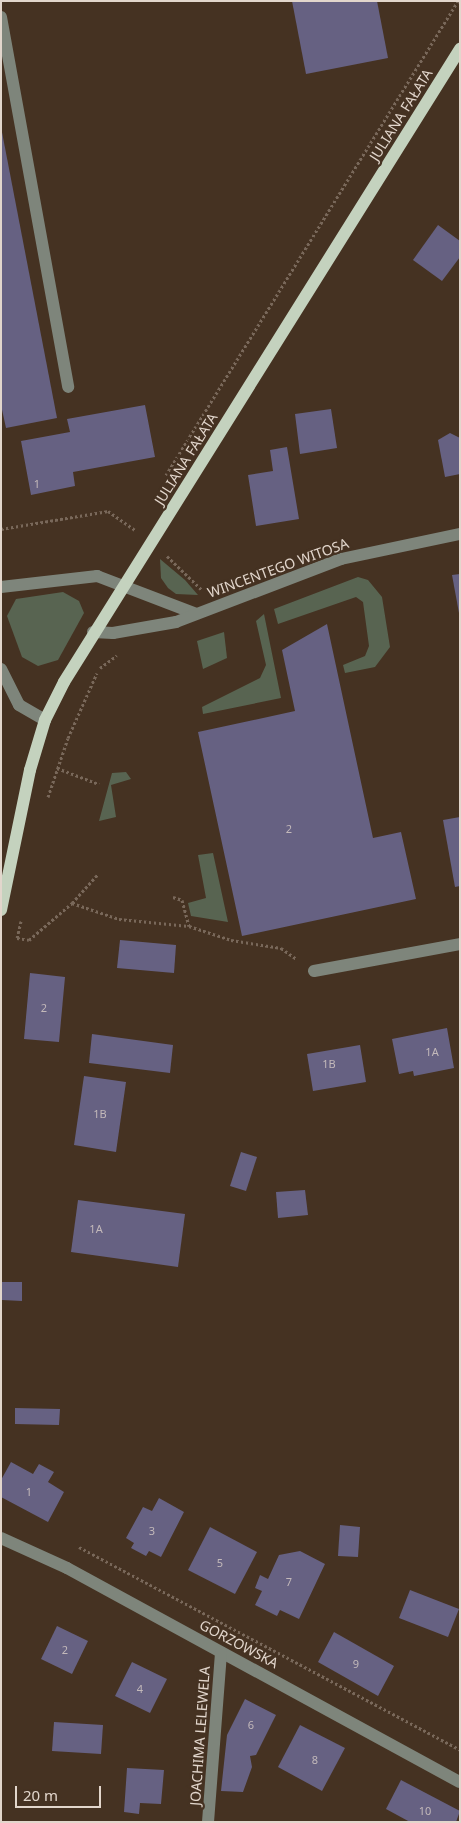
<!DOCTYPE html>
<meta charset="utf-8">
<style>
body{margin:0}
#map{position:relative;width:461px;height:1823px;overflow:hidden;background:#453222;font-family:"Noto Sans",sans-serif}
div>[style]{position:absolute}
.green>*{inset:0;background:#586451}
.building>*{inset:0;background:#666182}
.path>*{height:3px;margin-top:-1.5px;transform-origin:0;background:repeating-linear-gradient(90deg,#79685a 0 2.5px,transparent 0 5px)}
.minor>*{height:12px;margin:-6px;padding:0 6px;transform-origin:6px;border-radius:6px;background:#7e857b}
.major>*{height:12px;margin:-6px;padding:0 6px;transform-origin:6px;border-radius:6px;background:#c4d2be}
span{translate:-50% -50%;white-space:nowrap;text-align:center;line-height:1.15;-webkit-text-stroke:4.5px #453222;paint-order:stroke}
.number-label{font-size:11px;color:#c3b9ba}
.number-label span{-webkit-text-stroke-width:0}
.street-label{font-size:14px;color:#e2d6cc}
.frame{position:absolute;inset:0;border:2px solid #e2d6cc;pointer-events:none}
.scale{position:absolute;left:15px;top:1786px;width:86px;height:22px;box-sizing:border-box;border:2px solid #e2d6cc;border-top:0;padding-left:6px;font-size:15px;line-height:18px;white-space:nowrap;color:#e2d6cc;-webkit-text-stroke:4px #453222;paint-order:stroke}
</style>
<div id="map">
<div class="green">
<div style="clip-path:polygon(160px 559px,185px 580px,198px 595px,176px 594px,168px 588px,161px 578px)"></div>
<div style="clip-path:polygon(358px 577px,368px 580px,382px 597px,390px 647px,375px 667px,345px 673px,343px 665px,365px 656px,369px 646px,363px 602px,356px 597px,278px 624px,274px 609px)"></div>
<div style="clip-path:polygon(63px 592px,79px 601px,84px 613px,58px 660px,38px 666px,22px 657px,7px 616px,16px 599px)"></div>
<div style="clip-path:polygon(264px 614px,281px 698px,203px 714px,202px 707px,260px 678px,266px 665px,256px 621px)"></div>
<div style="clip-path:polygon(224px 632px,227px 658px,203px 669px,197px 641px)"></div>
<div style="clip-path:polygon(126px 772px,131px 779px,111px 785px,116px 817px,99px 821px,112px 773px)"></div>
<div style="clip-path:polygon(213px 853px,228px 922px,191px 916px,188px 903px,206px 898px,198px 855px)"></div>
</div>
<div class="building">
<div style="clip-path:polygon(292px 1px,377px 1px,388px 58px,306px 74px)"></div>
<div style="clip-path:polygon(1px 127px,57px 418px,6px 428px,1px 405px)"></div>
<div style="clip-path:polygon(438px 225px,460px 241px,460px 257px,442px 281px,413px 260px)"></div>
<div style="clip-path:polygon(145px 405px,155px 457px,73px 472px,75px 486px,31px 495px,21px 441px,70px 432px,67px 419px)"></div>
<div style="clip-path:polygon(331px 409px,337px 448px,300px 454px,295px 414px)"></div>
<div style="clip-path:polygon(450px 433px,460px 438px,460px 474px,445px 477px,438px 440px)"></div>
<div style="clip-path:polygon(287px 447px,299px 519px,256px 526px,248px 475px,273px 471px,270px 450px)"></div>
<div style="clip-path:polygon(460px 574px,460px 613px,459px 613px,452px 575px)"></div>
<div style="clip-path:polygon(327px 624px,373px 838px,401px 832px,416px 899px,242px 936px,198px 732px,295px 711px,282px 650px)"></div>
<div style="clip-path:polygon(460px 817px,460px 886px,455px 887px,443px 820px)"></div>
<div style="clip-path:polygon(120px 940px,176px 945px,174px 973px,117px 968px)"></div>
<div style="clip-path:polygon(30px 973px,65px 977px,59px 1042px,24px 1039px)"></div>
<div style="clip-path:polygon(447px 1028px,454px 1068px,414px 1076px,413px 1071px,399px 1074px,392px 1039px)"></div>
<div style="clip-path:polygon(92px 1034px,173px 1045px,170px 1073px,89px 1063px)"></div>
<div style="clip-path:polygon(360px 1045px,366px 1082px,313px 1091px,307px 1054px)"></div>
<div style="clip-path:polygon(84px 1076px,126px 1082px,116px 1152px,74px 1145px)"></div>
<div style="clip-path:polygon(241px 1152px,257px 1157px,246px 1191px,230px 1186px)"></div>
<div style="clip-path:polygon(305px 1190px,308px 1215px,278px 1218px,276px 1192px)"></div>
<div style="clip-path:polygon(78px 1200px,185px 1214px,178px 1267px,71px 1252px)"></div>
<div style="clip-path:polygon(2px 1282px,22px 1282px,22px 1301px,2px 1300px)"></div>
<div style="clip-path:polygon(15px 1408px,60px 1409px,59px 1425px,15px 1424px)"></div>
<div style="clip-path:polygon(11px 1462px,33px 1474px,39px 1464px,54px 1472px,48px 1482px,64px 1492px,48px 1522px,1px 1497px,1px 1480px)"></div>
<div style="clip-path:polygon(159px 1498px,184px 1512px,161px 1557px,149px 1551px,146px 1556px,131px 1548px,134px 1543px,126px 1538px,143px 1507px,152px 1511px)"></div>
<div style="clip-path:polygon(340px 1525px,360px 1527px,358px 1557px,338px 1556px)"></div>
<div style="clip-path:polygon(210px 1527px,257px 1552px,235px 1594px,188px 1570px)"></div>
<div style="clip-path:polygon(300px 1551px,325px 1564px,299px 1619px,280px 1610px,277px 1616px,255px 1605px,262px 1591px,255px 1588px,260px 1575px,268px 1579px,279px 1555px)"></div>
<div style="clip-path:polygon(410px 1590px,459px 1609px,448px 1637px,399px 1618px)"></div>
<div style="clip-path:polygon(57px 1626px,88px 1641px,72px 1674px,41px 1659px)"></div>
<div style="clip-path:polygon(334px 1632px,394px 1666px,378px 1696px,318px 1662px)"></div>
<div style="clip-path:polygon(132px 1662px,167px 1679px,150px 1713px,115px 1696px)"></div>
<div style="clip-path:polygon(245px 1699px,276px 1715px,256px 1755px,250px 1756px,252px 1767px,243px 1792px,221px 1791px,227px 1735px)"></div>
<div style="clip-path:polygon(54px 1722px,103px 1725px,101px 1754px,52px 1751px)"></div>
<div style="clip-path:polygon(300px 1725px,345px 1748px,322px 1791px,278px 1767px)"></div>
<div style="clip-path:polygon(127px 1768px,164px 1770px,161px 1804px,140px 1803px,139px 1814px,124px 1812px)"></div>
<div style="clip-path:polygon(401px 1780px,460px 1811px,456px 1822px,410px 1822px,386px 1809px)"></div>
</div>
<div class="path">
<div style="left:166px;top:475px;width:557px;rotate:-58.37deg"></div>
<div style="left:1px;top:529px;width:109px;rotate:-9.5deg"></div>
<div style="left:108px;top:511px;width:33px;rotate:35deg"></div>
<div style="left:167px;top:556px;width:49px;rotate:44.2deg"></div>
<div style="left:100px;top:668px;width:21px;rotate:-37deg"></div>
<div style="left:57px;top:768px;width:45px;rotate:20.9deg"></div>
<div style="left:48px;top:797px;width:62px;rotate:-71.3deg"></div>
<div style="left:68px;top:738px;width:71px;rotate:-66deg"></div>
<div style="left:173px;top:897px;width:9px;rotate:18deg"></div>
<div style="left:182px;top:900px;width:27px;rotate:75deg"></div>
<div style="left:72px;top:903px;width:50px;rotate:18.8deg"></div>
<div style="left:119px;top:919px;width:70px;rotate:5.7deg"></div>
<div style="left:189px;top:926px;width:44px;rotate:18.4deg"></div>
<div style="left:231px;top:940px;width:51px;rotate:9.1deg"></div>
<div style="left:281px;top:948px;width:19px;rotate:35deg"></div>
<div style="left:21px;top:921px;width:17px;rotate:103deg"></div>
<div style="left:17px;top:938px;width:12px;rotate:9deg"></div>
<div style="left:29px;top:940px;width:57px;rotate:-40.7deg"></div>
<div style="left:72px;top:903px;width:39px;rotate:-48deg"></div>
<div style="left:79px;top:1547px;width:432px;rotate:28deg"></div>
</div>
<div class="minor">
<div style="left:1px;top:17px;width:376px;rotate:79.7deg"></div>
<div style="left:1px;top:587px;width:97px;rotate:-6.5deg"></div>
<div style="left:97px;top:576px;width:104px;rotate:20.9deg"></div>
<div style="left:93px;top:632px;width:20px;rotate:3deg"></div>
<div style="left:113px;top:633px;width:64px;rotate:-9.9deg"></div>
<div style="left:176px;top:622px;width:177px;rotate:-20.9deg"></div>
<div style="left:341px;top:559px;width:122px;rotate:-11.9deg"></div>
<div style="left:1px;top:669px;width:40px;rotate:63.4deg"></div>
<div style="left:19px;top:705px;width:30px;rotate:30deg"></div>
<div style="left:314px;top:971px;width:148px;rotate:-10.5deg"></div>
<div style="left:1px;top:1538px;width:72px;rotate:24.4deg"></div>
<div style="left:67px;top:1568px;width:447px;rotate:28.6deg"></div>
<div style="left:208px;top:1822px;width:170px;rotate:-85.6deg"></div>
</div>
<div class="major">
<div style="left:1px;top:910px;width:143px;rotate:-78.3deg"></div>
<div style="left:30px;top:770px;width:52px;rotate:-73.3deg"></div>
<div style="left:45px;top:720px;width:42px;rotate:-63.4deg"></div>
<div style="left:64px;top:682px;width:747px;rotate:-57.97deg"></div>
</div>
<div class="number-label">
<span style="left:37px;top:484px">1</span>
<span style="left:289px;top:829px">2</span>
<span style="left:44px;top:1008px">2</span>
<span style="left:432px;top:1052px">1A</span>
<span style="left:329px;top:1064px">1B</span>
<span style="left:100px;top:1114px">1B</span>
<span style="left:96px;top:1229px">1A</span>
<span style="left:29px;top:1492px">1</span>
<span style="left:152px;top:1531px">3</span>
<span style="left:220px;top:1563px">5</span>
<span style="left:289px;top:1582px">7</span>
<span style="left:65px;top:1650px">2</span>
<span style="left:356px;top:1664px">9</span>
<span style="left:140px;top:1689px">4</span>
<span style="left:251px;top:1725px">6</span>
<span style="left:315px;top:1760px">8</span>
<span style="left:425px;top:1811px">10</span>
</div>
<div class="street-label">
<span style="left:401px;top:115px;rotate:-58deg">JULIANA FAŁATA</span>
<span style="left:186px;top:459px;rotate:-58deg">JULIANA FAŁATA</span>
<span style="left:278px;top:568px;rotate:-20deg">WINCENTEGO WITOSA</span>
<span style="left:239px;top:1644px;rotate:28deg">GORZOWSKA</span>
<span style="left:200px;top:1736px;rotate:-86deg">JOACHIMA LELEWELA</span>
</div>
<div class="frame"></div>
<div class="scale">20 m</div>
</div>
